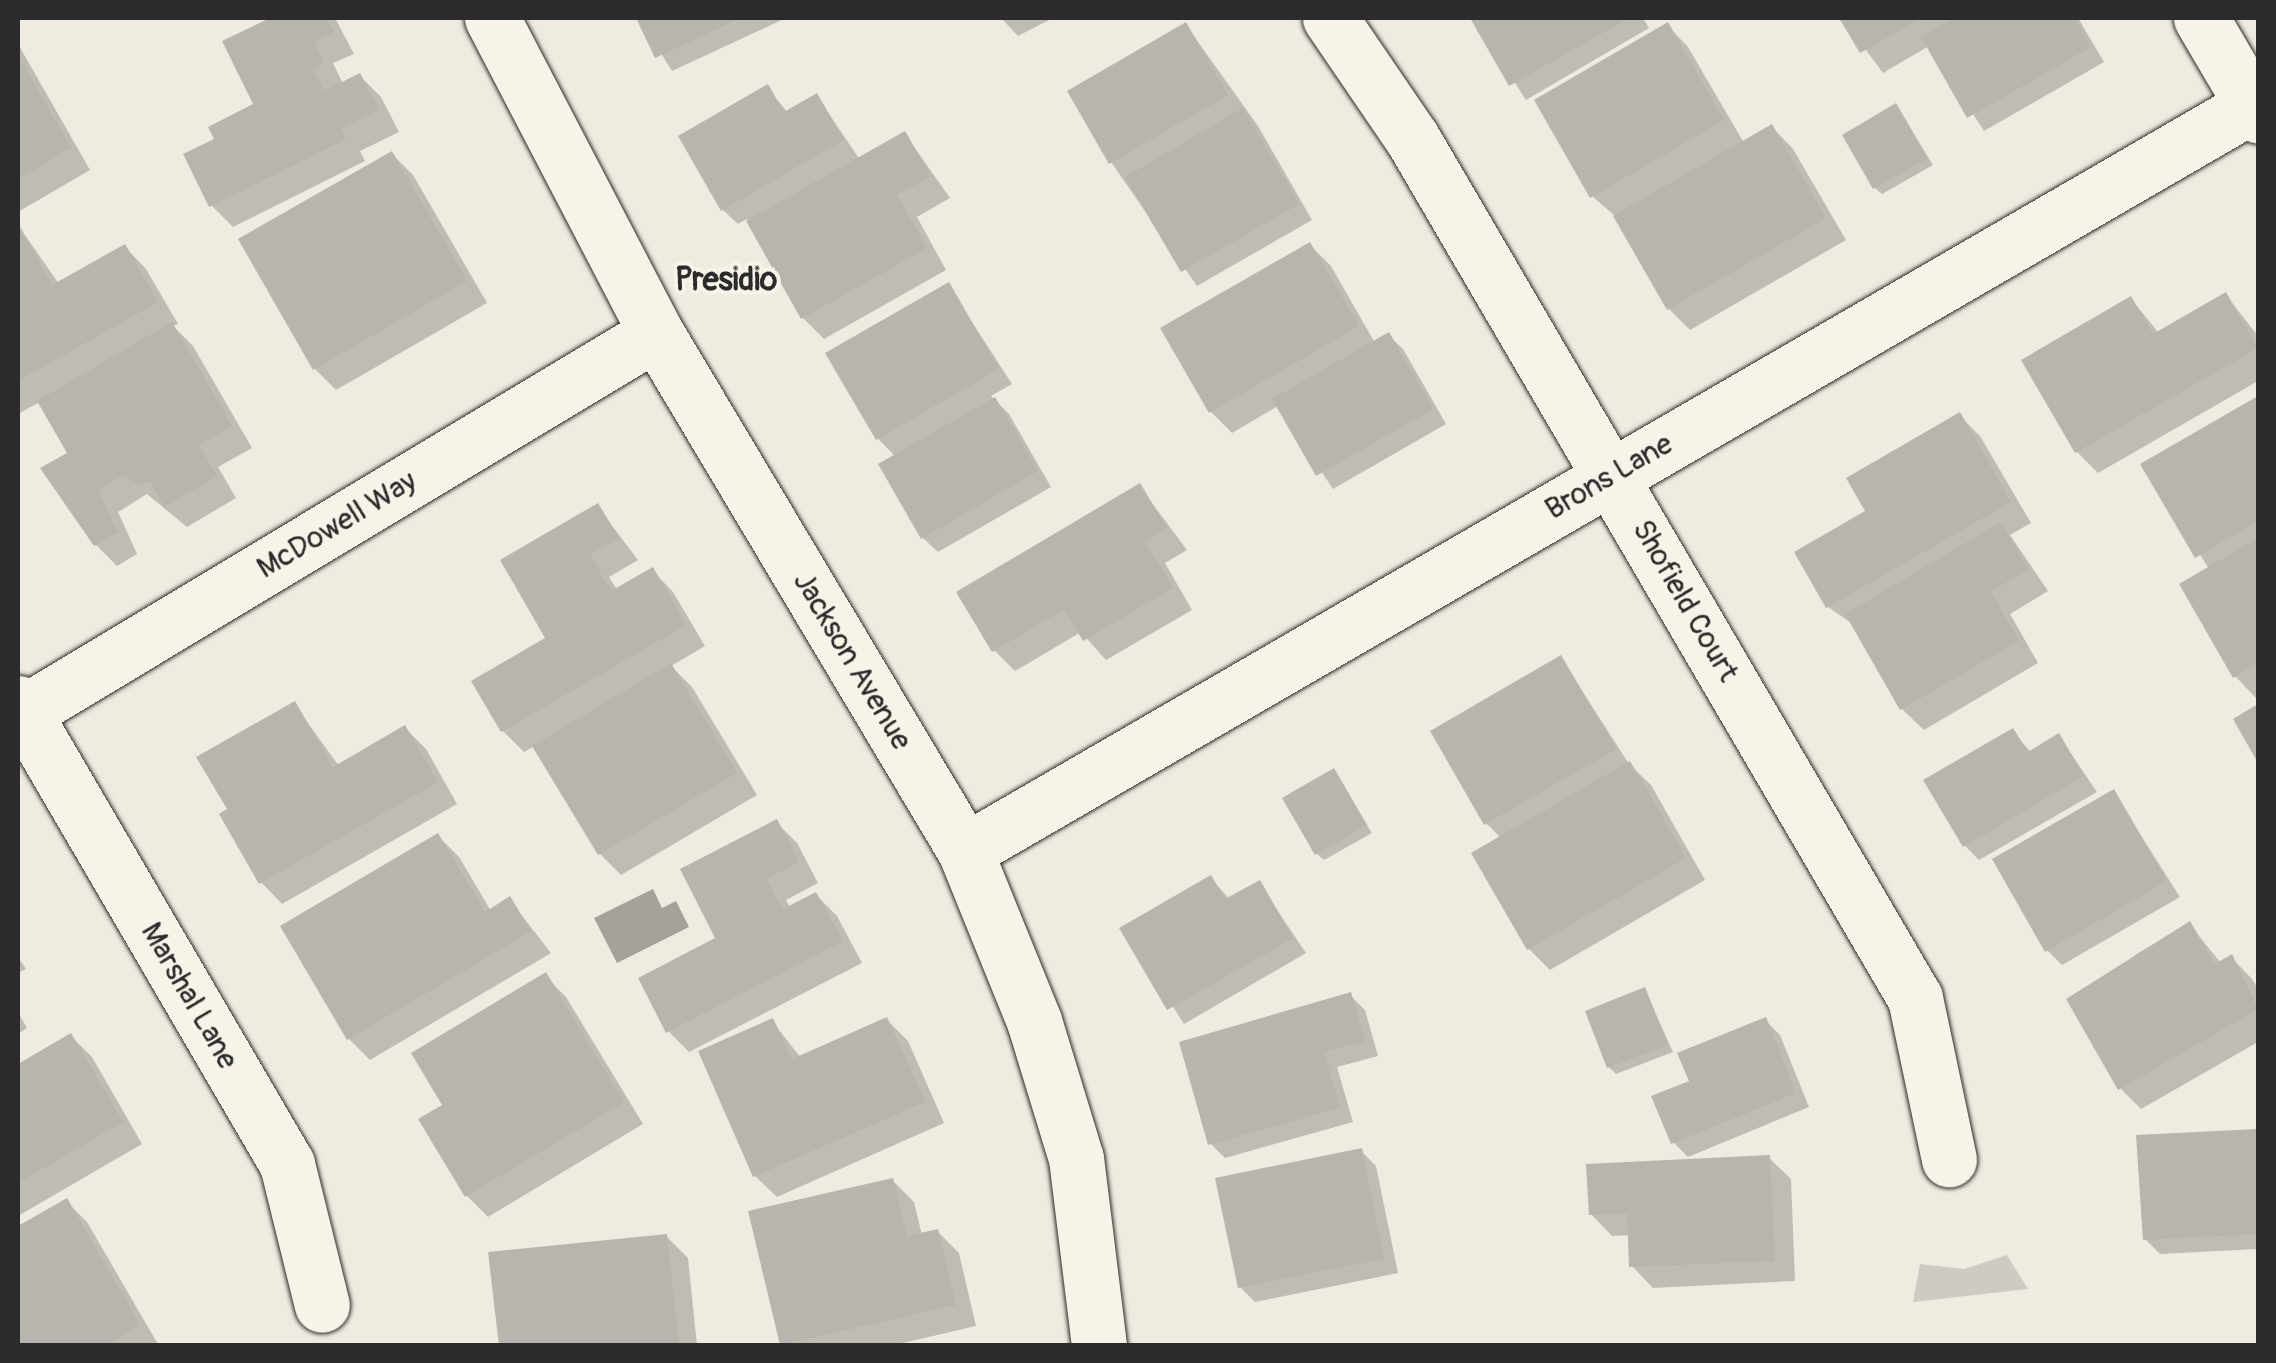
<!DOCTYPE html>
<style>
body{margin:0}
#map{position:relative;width:2276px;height:1363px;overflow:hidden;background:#efebe0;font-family:Pangolin,sans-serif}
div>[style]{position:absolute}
.green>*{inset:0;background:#cfcbc2}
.water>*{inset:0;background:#a4a29a}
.shadow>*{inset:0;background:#0003}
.building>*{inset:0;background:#b8b5ae}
.roads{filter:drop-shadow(0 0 2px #2b2b2b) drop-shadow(0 0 2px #2b2b2b)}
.minor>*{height:55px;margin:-27.5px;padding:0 27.5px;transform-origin:27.5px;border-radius:27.5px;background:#f7f3e8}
span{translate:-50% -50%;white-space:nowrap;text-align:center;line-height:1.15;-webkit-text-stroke:8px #f7f3e8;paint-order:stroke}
.street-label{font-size:30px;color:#2b2b2b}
.neighbourhood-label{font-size:32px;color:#2b2b2b;font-weight:700}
.frame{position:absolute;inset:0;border:20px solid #2b2b2b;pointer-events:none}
</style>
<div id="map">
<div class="green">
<div style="clip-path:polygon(2007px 1255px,2028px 1289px,1913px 1302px,1920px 1264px,1964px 1269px)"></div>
</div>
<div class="water">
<div style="clip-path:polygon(653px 889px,662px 908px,676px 901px,689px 927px,617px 963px,594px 918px)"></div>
</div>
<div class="shadow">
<div style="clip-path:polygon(275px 18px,335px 18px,354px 54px,333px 63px,343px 84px,360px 76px,381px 97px,399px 132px,360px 151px,365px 161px,233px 227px,211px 205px,217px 140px,257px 105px,225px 42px)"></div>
<div style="clip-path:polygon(639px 18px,786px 18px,672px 71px)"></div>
<div style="clip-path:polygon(1001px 18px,1053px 18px,1018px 36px)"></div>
<div style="clip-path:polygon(1473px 18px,1643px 18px,1649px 28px,1526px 100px)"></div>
<div style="clip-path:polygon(1842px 18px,2078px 18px,2104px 62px,1984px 131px,1929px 46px,1883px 73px)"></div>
<div style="clip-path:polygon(1186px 25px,1258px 126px,1312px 220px,1197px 286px,1111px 162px)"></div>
<div style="clip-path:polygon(1667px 25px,1688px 47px,1744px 143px,1772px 127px,1793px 149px,1846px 240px,1690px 330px,1669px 309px,1615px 216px,1592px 196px)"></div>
<div style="clip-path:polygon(18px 44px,90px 170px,18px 212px)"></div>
<div style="clip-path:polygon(767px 87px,788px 113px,817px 96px,860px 160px,905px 134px,950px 198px,917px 217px,946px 270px,824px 339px,803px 318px,747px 219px,738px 224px,723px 210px)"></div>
<div style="clip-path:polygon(1896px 106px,1933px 165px,1882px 194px,1875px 188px)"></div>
<div style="clip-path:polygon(392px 154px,413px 175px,487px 303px,336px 390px,315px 369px)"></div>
<div style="clip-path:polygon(18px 225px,59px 284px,125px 247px,146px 269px,178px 324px,173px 326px,193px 346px,252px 448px,218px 467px,236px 498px,187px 527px,147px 494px,118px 512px,137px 554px,117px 566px,96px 545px,70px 453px,40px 402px,18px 414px)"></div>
<div style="clip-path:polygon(1310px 245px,1331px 266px,1375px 343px,1388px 335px,1403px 349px,1446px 424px,1333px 489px,1278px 406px,1232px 433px,1211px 412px)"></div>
<div style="clip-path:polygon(948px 285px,1012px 384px,991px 396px,1009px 414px,1051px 487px,938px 552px,923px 538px,896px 457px,878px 439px)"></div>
<div style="clip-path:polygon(2226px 295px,2258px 336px,2258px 381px,2098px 473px,2077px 452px,2025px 361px,2131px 299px,2159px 333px)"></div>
<div style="clip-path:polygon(2258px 399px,2258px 696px,2256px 698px,2235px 676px,2209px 569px,2144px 465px)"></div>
<div style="clip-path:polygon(1959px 415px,1980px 436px,2031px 523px,2010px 535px,2048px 591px,2010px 614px,2038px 663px,1924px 730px,1902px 709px,1854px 625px,1828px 607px,1797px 553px,1869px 512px)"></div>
<div style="clip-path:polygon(1140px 487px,1187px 550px,1165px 563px,1192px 610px,1106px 660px,1081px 632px,1015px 671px,994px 650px)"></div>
<div style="clip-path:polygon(597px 506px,638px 560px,609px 577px,617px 590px,652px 570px,673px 592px,705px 646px,671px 666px,692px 687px,757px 795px,621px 875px,600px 854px,535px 746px,524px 752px,503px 731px,548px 638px)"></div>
<div style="clip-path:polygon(1561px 658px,1629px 764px,1651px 785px,1705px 880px,1550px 970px,1529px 949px,1501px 838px,1486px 823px)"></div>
<div style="clip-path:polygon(294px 704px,339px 766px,405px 728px,426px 749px,457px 804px,282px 904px,261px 882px,230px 810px)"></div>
<div style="clip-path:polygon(2013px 732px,2031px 752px,2059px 736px,2097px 792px,1979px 860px,1965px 846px)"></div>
<div style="clip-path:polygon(1334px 772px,1372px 833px,1324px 860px,1317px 854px)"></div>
<div style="clip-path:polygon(2113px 792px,2180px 897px,2062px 965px,2047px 950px)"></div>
<div style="clip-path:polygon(776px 822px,797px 843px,818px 883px,786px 900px,790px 908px,816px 895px,837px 916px,862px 963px,689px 1052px,668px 1031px)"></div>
<div style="clip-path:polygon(438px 836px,459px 857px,491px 911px,509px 899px,551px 953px,370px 1060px,349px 1039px,284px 927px)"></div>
<div style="clip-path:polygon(1211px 878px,1230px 900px,1259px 883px,1306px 953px,1184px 1024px,1123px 929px)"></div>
<div style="clip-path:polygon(2189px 924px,2221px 963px,2231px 957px,2252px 979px,2258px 989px,2258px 1042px,2141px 1109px,2120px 1088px,2135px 955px)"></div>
<div style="clip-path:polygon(18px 957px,26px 969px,18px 973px)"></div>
<div style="clip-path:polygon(545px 976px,566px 997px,643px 1124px,488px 1217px,467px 1196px,422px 1120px,446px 1106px)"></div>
<div style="clip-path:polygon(1645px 990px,1673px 1052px,1616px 1074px,1609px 1067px)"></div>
<div style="clip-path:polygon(1350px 995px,1365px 1010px,1378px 1056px,1337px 1067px,1353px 1122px,1225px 1158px,1210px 1143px)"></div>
<div style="clip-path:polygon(18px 1012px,27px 1028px,18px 1034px)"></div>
<div style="clip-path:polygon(887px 1020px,908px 1041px,944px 1123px,777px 1197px,755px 1176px,701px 1052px,772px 1021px,801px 1058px)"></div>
<div style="clip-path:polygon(1765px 1020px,1780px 1035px,1809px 1107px,1688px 1157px,1673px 1142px,1692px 1082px)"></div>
<div style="clip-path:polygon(71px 1036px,92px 1057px,142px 1144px,18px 1216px,18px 1066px)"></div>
<div style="clip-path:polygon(2258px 1132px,2258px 1249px,2160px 1254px,2145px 1239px,2139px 1138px)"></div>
<div style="clip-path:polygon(1361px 1151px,1376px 1166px,1398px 1273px,1255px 1302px,1240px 1287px)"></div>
<div style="clip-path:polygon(1769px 1158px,1791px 1179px,1795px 1281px,1653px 1288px,1632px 1266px,1630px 1235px,1612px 1236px,1591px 1214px)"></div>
<div style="clip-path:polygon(893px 1181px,914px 1202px,922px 1235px,937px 1231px,959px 1253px,976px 1326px,890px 1346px,783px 1346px)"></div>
<div style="clip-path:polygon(66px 1201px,87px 1222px,159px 1346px,18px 1346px,18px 1229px)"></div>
<div style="clip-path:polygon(666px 1236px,688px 1258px,697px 1346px,501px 1346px)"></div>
</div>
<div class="building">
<div style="clip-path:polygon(270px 18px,327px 18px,334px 32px,314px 42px,324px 63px,313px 69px,324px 91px,360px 73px,379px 110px,341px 129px,346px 139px,209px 207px,183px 154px,214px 139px,208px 127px,253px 104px,222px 41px)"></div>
<div style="clip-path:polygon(636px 18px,741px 18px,655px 58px)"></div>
<div style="clip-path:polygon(1470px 18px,1629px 18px,1509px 86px)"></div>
<div style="clip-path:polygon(1839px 18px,1922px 18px,1860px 53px)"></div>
<div style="clip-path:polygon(1954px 18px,2074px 18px,2091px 47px,1967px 118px,1921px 37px)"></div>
<div style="clip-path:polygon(1186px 22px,1228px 95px,1109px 164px,1067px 91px)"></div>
<div style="clip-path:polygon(1668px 22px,1724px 120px,1590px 198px,1534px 100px)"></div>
<div style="clip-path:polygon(18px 56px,71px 148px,18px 179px)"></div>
<div style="clip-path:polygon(768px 84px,784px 112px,817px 93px,844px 140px,721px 211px,678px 136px)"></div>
<div style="clip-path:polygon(1896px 103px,1928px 158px,1873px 189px,1842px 135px)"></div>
<div style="clip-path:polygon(1243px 108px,1299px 204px,1181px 272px,1125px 177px)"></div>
<div style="clip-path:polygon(1772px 124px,1826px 218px,1667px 310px,1613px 216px)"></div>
<div style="clip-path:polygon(905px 131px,931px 176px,897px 195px,927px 248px,801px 319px,746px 221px)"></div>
<div style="clip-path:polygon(392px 151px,467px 281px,313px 370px,238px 239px)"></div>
<div style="clip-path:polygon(18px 223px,52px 285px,125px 244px,158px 302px,18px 381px)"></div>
<div style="clip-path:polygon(1310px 242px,1359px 326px,1209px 413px,1160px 328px)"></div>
<div style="clip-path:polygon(949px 282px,999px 369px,876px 440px,825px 353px)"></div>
<div style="clip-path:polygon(2226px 292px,2258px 348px,2075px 453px,2021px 360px,2131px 296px,2153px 334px)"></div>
<div style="clip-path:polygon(172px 322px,232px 426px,199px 445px,217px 476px,164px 507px,151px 482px,138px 484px,124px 475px,98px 490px,118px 532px,94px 546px,40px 468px,67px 453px,37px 401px)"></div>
<div style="clip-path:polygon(1389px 332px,1433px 409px,1316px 476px,1272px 399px)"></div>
<div style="clip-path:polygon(2258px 396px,2258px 521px,2195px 558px,2140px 464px)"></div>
<div style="clip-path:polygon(995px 397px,1038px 471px,921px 539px,878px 464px)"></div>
<div style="clip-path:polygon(1960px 412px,2011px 502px,1826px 608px,1794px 552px,1865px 511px,1846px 478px)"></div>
<div style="clip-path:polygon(1140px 483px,1167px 528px,1145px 541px,1173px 588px,1083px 641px,1064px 609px,992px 652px,956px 592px)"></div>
<div style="clip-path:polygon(598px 503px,619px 538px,590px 555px,611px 591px,653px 567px,686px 625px,501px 732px,471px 681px,545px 638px,500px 560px)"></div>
<div style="clip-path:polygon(2001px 522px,2028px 569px,1991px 592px,2019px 641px,1900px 710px,1845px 614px)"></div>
<div style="clip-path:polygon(2258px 538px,2258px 663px,2233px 678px,2179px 584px)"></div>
<div style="clip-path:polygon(1561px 655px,1616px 749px,1484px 825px,1430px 731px)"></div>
<div style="clip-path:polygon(671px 663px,737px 773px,598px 855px,532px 746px)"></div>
<div style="clip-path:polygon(295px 701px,333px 767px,405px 725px,438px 782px,259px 884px,219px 814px,227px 809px,196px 757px)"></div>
<div style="clip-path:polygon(2258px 704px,2258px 763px,2233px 719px)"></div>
<div style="clip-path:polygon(2013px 728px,2028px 752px,2059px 733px,2084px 776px,1963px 847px,1923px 780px)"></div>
<div style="clip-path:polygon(1630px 761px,1686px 858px,1527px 950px,1471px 853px)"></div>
<div style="clip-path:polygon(1334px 768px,1367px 825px,1315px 855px,1282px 798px)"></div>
<div style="clip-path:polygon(2114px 789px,2167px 881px,2045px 952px,1992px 859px)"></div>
<div style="clip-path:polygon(777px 819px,799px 862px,766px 879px,783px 909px,816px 892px,843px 941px,666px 1033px,638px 978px,715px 938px,680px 869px)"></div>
<div style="clip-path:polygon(438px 833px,485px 912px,510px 896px,531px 931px,347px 1040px,280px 926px)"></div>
<div style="clip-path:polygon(1211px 875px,1225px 899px,1260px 880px,1293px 938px,1167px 1010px,1119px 928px)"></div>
<div style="clip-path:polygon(2190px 921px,2215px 964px,2232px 954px,2258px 1009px,2118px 1090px,2066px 999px)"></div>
<div style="clip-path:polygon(546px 972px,624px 1102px,465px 1197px,418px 1119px,442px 1105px,411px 1053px)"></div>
<div style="clip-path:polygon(1645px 987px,1668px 1045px,1607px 1068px,1585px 1011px)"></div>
<div style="clip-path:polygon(1351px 992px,1365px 1041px,1324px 1052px,1340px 1108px,1208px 1145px,1179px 1042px)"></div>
<div style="clip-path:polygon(887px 1017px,925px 1102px,753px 1177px,698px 1051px,773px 1018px,792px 1059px)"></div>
<div style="clip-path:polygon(1766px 1017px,1796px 1093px,1671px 1144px,1651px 1096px,1689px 1081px,1677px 1053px)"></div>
<div style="clip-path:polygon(71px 1033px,123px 1122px,18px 1183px,18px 1064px)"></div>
<div style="clip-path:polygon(2258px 1129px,2258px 1234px,2143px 1240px,2136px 1135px)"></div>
<div style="clip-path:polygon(1362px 1148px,1384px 1259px,1238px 1288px,1215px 1178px)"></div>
<div style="clip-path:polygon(1770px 1155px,1775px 1261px,1629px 1267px,1627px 1214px,1589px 1215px,1586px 1164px)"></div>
<div style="clip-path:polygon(893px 1178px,907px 1236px,938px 1229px,956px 1305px,780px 1345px,748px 1211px)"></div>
<div style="clip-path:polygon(67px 1198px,140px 1325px,105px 1346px,18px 1346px,18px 1226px)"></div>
<div style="clip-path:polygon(667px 1234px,679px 1346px,499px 1346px,488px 1252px)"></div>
</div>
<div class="roads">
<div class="minor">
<div style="left:492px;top:18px;width:355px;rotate:62.5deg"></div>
<div style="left:656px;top:333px;width:603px;rotate:59.18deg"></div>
<div style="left:965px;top:851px;width:183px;rotate:67.9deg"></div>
<div style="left:1034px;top:1021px;width:143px;rotate:73deg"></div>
<div style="left:1076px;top:1158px;width:189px;rotate:83deg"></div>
<div style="left:1330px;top:18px;width:145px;rotate:55.7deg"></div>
<div style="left:1412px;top:138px;width:996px;rotate:59.68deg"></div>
<div style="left:1915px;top:998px;width:165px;rotate:78.1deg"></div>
<div style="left:2201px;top:18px;width:113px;rotate:59.6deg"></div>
<div style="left:18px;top:703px;width:534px;rotate:59.74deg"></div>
<div style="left:287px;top:1164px;width:145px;rotate:76.1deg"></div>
<div style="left:18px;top:716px;width:744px;rotate:-30.98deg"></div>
<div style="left:965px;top:851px;width:1488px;rotate:-30.08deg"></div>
</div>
</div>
<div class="street-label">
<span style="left:1609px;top:477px;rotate:-30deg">Brons Lane</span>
<span style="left:337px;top:525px;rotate:-31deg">McDowell Way</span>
<span style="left:1685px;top:601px;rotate:60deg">Shofield Court</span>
<span style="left:852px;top:661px;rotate:59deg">Jackson Avenue</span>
<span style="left:189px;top:996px;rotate:60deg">Marshal Lane</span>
</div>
<div class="neighbourhood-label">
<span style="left:726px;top:280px">Presidio</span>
</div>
<div class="frame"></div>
</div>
